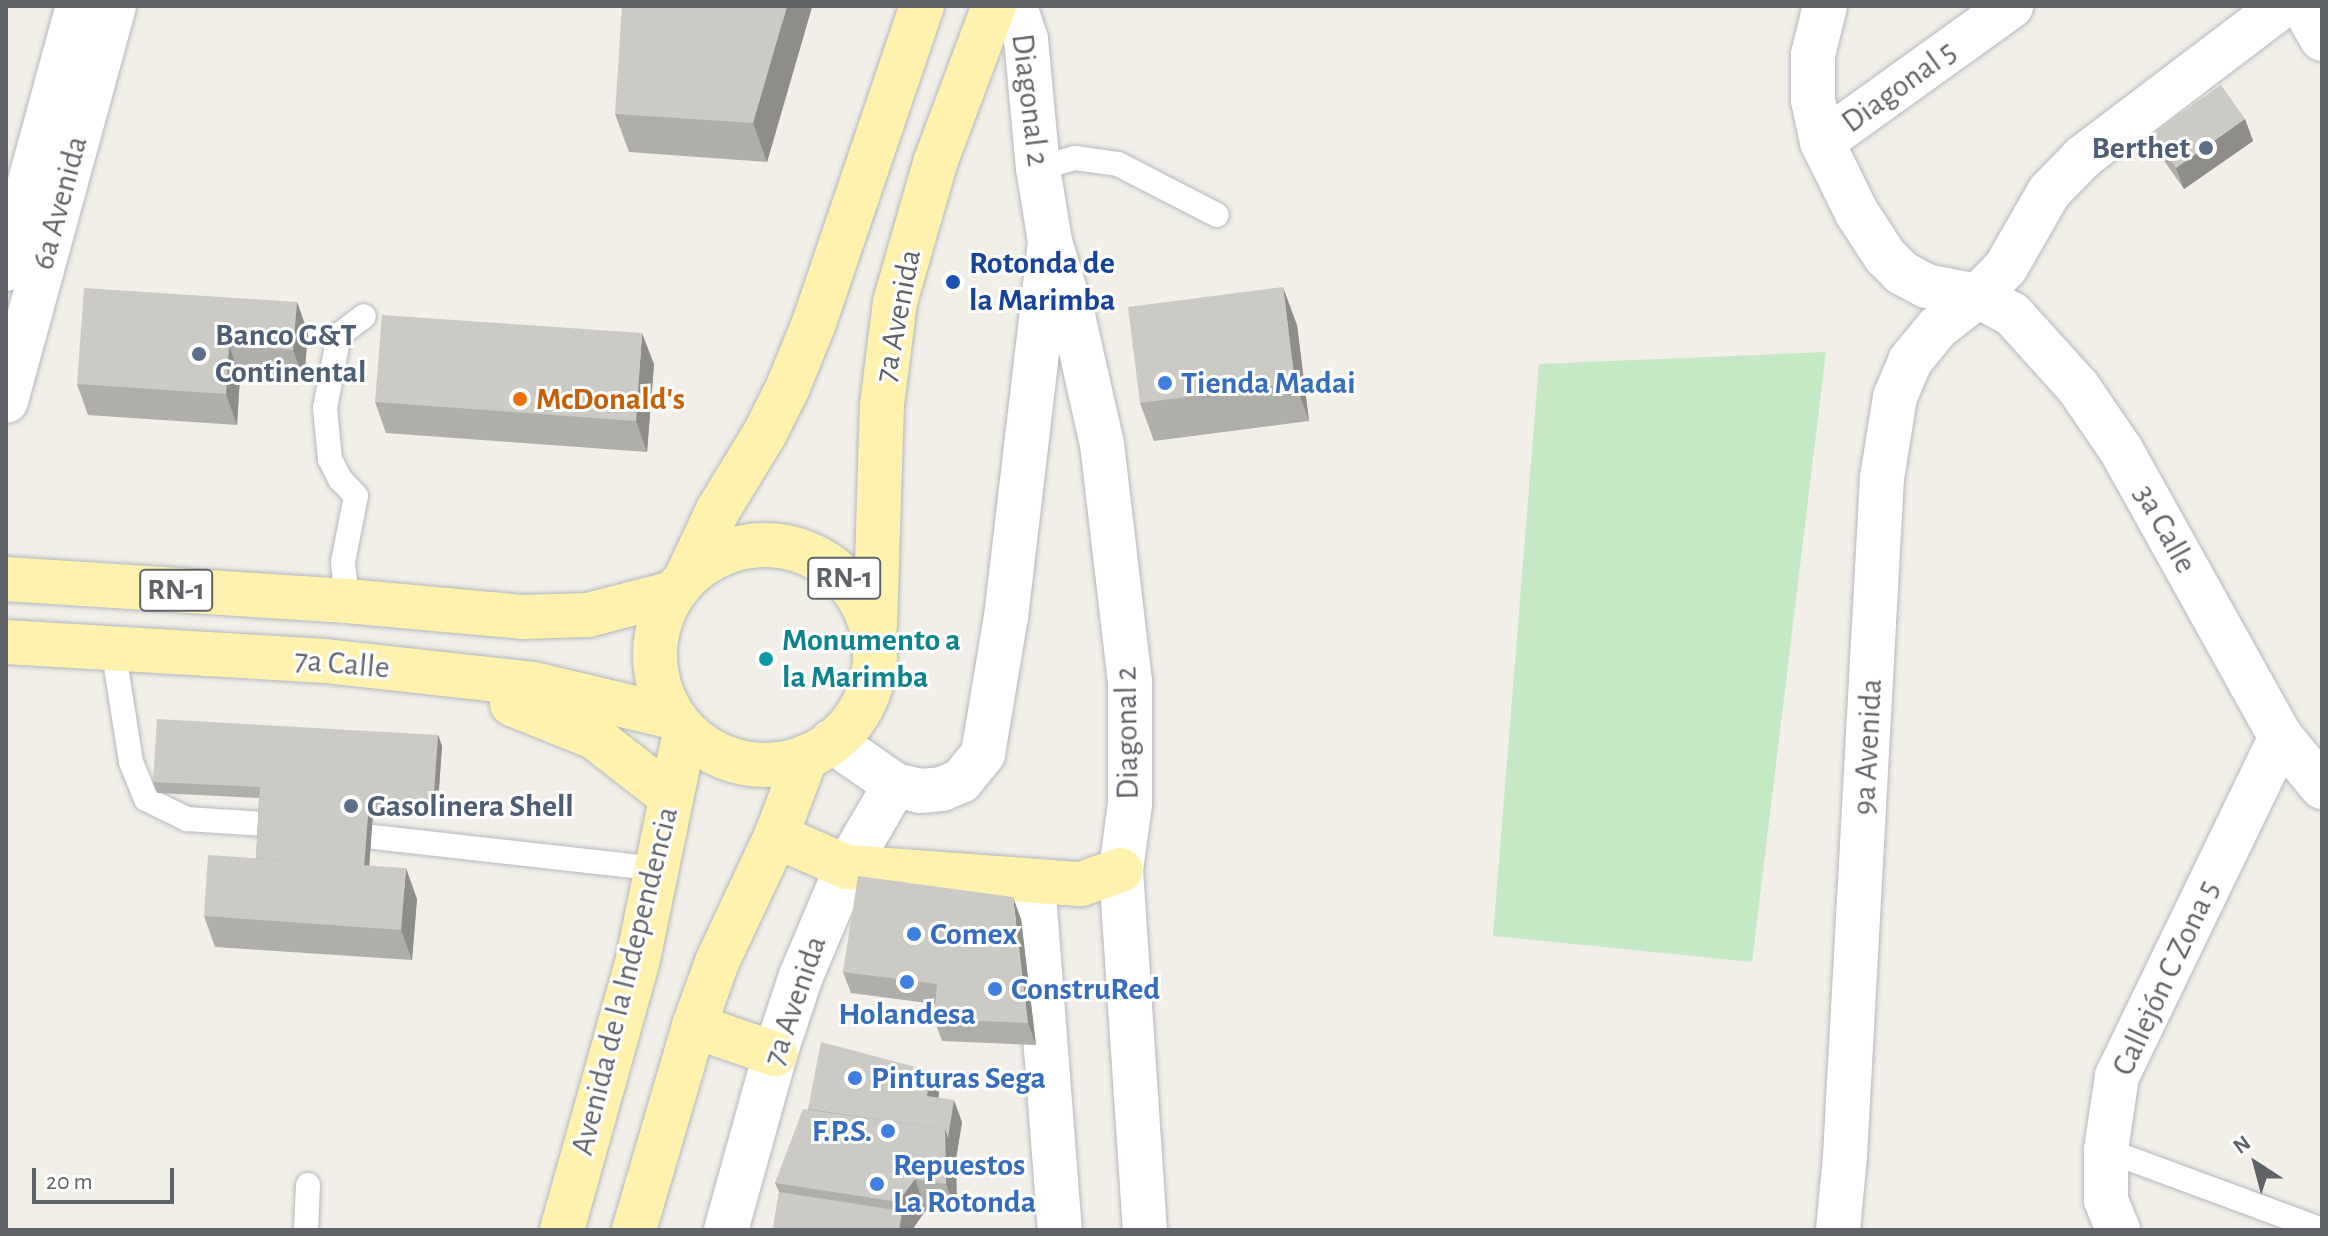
<!DOCTYPE html>
<meta charset="utf-8">
<style>
body{margin:0}
#map{position:relative;width:2328px;height:1236px;overflow:hidden;background:#f1efe8;font-family:"Alegreya Sans",sans-serif}
div>[style]{position:absolute}
.green>*{inset:0;background:#c5e8c5}
.roads{filter:drop-shadow(0 0 2px #b5b8bc) drop-shadow(0 0 2px #b5b8bc)}
.lane>*{height:24px;margin:-12px;padding:0 12px;transform-origin:12px;border-radius:12px;background:#fff}
.street>*{height:44px;margin:-22px;padding:0 22px;transform-origin:22px;border-radius:22px;background:#fff}
.secondary>*{height:44px;margin:-22px;padding:0 22px;transform-origin:22px;border-radius:22px;background:#fff}
.primary>*{height:44px;margin:-22px;padding:0 22px;transform-origin:22px;border-radius:22px;background:#fff2af}
.primary>.ring{margin:-22px;padding:0;box-sizing:content-box;background:none;border:44px solid #fff2af;border-radius:50%}
.wall>*{inset:0;background:#afaea9}
.shaded-wall>*{inset:0;background:#8f8d8a}
.building>*{inset:0;background:#cccac5}
.dots>*{width:22px;height:22px;translate:-50% -50%;box-sizing:border-box;border:4px solid #fff;border-radius:50%}
span{translate:-50% -50%;white-space:nowrap;text-align:center;line-height:1.15;-webkit-text-stroke:6px #fff;paint-order:stroke}
.shield-label span{padding:2px 6px;background:#fff;border:2px solid;border-radius:6px;-webkit-text-stroke-width:0}
.shield-label{font-size:30px;color:#5f6368;font-weight:700}
.street-label{font-size:32px;color:#5f6368}
.service-label{font-size:32px;color:#4e5e75;font-weight:700}
.right{translate:-100% -50%;text-align:right}
.left{translate:0 -50%;text-align:left}
.transit-label{font-size:32px;color:#164399;font-weight:700}
.shop-label{font-size:32px;color:#366cbe;font-weight:700}
.food-label{font-size:32px;color:#c56008;font-weight:700}
.culture-label{font-size:32px;color:#0d838f;font-weight:700}
.frame{position:absolute;inset:0;border:8px solid #5f6368;pointer-events:none}
.north{position:absolute;left:2216px;top:1124px;width:80px;height:80px;-webkit-text-stroke:6px #fff;paint-order:stroke;rotate:324deg;font-size:22px;font-weight:700;line-height:32px;text-align:center;color:#5f6368}
.north::after{content:'';display:block;margin:auto;width:28px;height:36px;background:#5f6368;clip-path:polygon(50% 0,100% 100%,50% 72%,0 100%)}
.scale{position:absolute;left:32px;top:1168px;width:142px;height:36px;box-sizing:border-box;border:4px solid #5f6368;border-top:0;padding-left:10px;font-size:24px;line-height:28px;white-space:nowrap;color:#5f6368;-webkit-text-stroke:6px #fff;paint-order:stroke}
</style>
<div id="map">
<div class="green">
<div style="clip-path:polygon(1826px 352px,1752px 962px,1493px 936px,1539px 364px)"></div>
</div>
<div class="roads">
<div class="lane">
<div style="left:1038px;top:168px;width:38px;rotate:-15deg"></div>
<div style="left:1075px;top:158px;width:43px;rotate:7.9deg"></div>
<div style="left:1118px;top:164px;width:111px;rotate:27.3deg"></div>
<div style="left:347px;top:601px;width:39px;rotate:-96deg"></div>
<div style="left:343px;top:562px;width:67px;rotate:-78.9deg"></div>
<div style="left:356px;top:496px;width:23px;rotate:-133deg"></div>
<div style="left:340px;top:479px;width:22px;rotate:-117deg"></div>
<div style="left:330px;top:459px;width:51px;rotate:-95.6deg"></div>
<div style="left:325px;top:408px;width:74px;rotate:-79.1deg"></div>
<div style="left:339px;top:335px;width:31px;rotate:-37deg"></div>
<div style="left:113px;top:648px;width:115px;rotate:81deg"></div>
<div style="left:131px;top:762px;width:40px;rotate:68deg"></div>
<div style="left:146px;top:799px;width:46px;rotate:26deg"></div>
<div style="left:187px;top:819px;width:77px;rotate:3.7deg"></div>
<div style="left:373px;top:837px;width:288px;rotate:6.4deg"></div>
<div style="left:2106px;top:1150px;width:230px;rotate:20.3deg"></div>
<div style="left:306px;top:1230px;width:45px;rotate:-87.5deg"></div>
</div>
<div class="street">
<div style="left:1825px;top:6px;width:50px;rotate:103.8deg"></div>
<div style="left:1813px;top:55px;width:45px;rotate:90deg"></div>
<div style="left:1813px;top:100px;width:43px;rotate:77.9deg"></div>
<div style="left:1822px;top:142px;width:79px;rotate:63.8deg"></div>
<div style="left:1857px;top:213px;width:51px;rotate:56.9deg"></div>
<div style="left:1885px;top:256px;width:24px;rotate:45deg"></div>
<div style="left:1902px;top:273px;width:27px;rotate:28deg"></div>
<div style="left:1926px;top:286px;width:53px;rotate:10.9deg"></div>
<div style="left:1978px;top:296px;width:38px;rotate:28deg"></div>
<div style="left:2012px;top:314px;width:98px;rotate:47.9deg"></div>
<div style="left:2078px;top:387px;width:76px;rotate:55.7deg"></div>
<div style="left:2121px;top:450px;width:329px;rotate:60.9deg"></div>
<div style="left:2281px;top:737px;width:65px;rotate:50.6deg"></div>
<div style="left:2303px;top:6px;width:38px;rotate:60deg"></div>
<div style="left:1822px;top:142px;width:233px;rotate:-35.7deg"></div>
<div style="left:832px;top:741px;width:77px;rotate:34.9deg"></div>
<div style="left:895px;top:785px;width:26px;rotate:13deg"></div>
<div style="left:920px;top:791px;width:22px;rotate:-5deg"></div>
<div style="left:942px;top:789px;width:21px;rotate:-23deg"></div>
<div style="left:961px;top:781px;width:35px;rotate:-51deg"></div>
<div style="left:983px;top:754px;width:139px;rotate:-80.5deg"></div>
<div style="left:1006px;top:617px;width:378px;rotate:-83.3deg"></div>
<div style="left:1033px;top:881px;width:350px;rotate:85.6deg"></div>
<div style="left:726px;top:1230px;width:183px;rotate:-74.4deg"></div>
<div style="left:775px;top:1054px;width:82px;rotate:-71.6deg"></div>
<div style="left:801px;top:976px;width:118px;rotate:-67.1deg"></div>
<div style="left:847px;top:867px;width:95px;rotate:-59.7deg"></div>
<div style="left:1838px;top:1230px;width:74px;rotate:-84.6deg"></div>
<div style="left:1845px;top:1156px;width:679px;rotate:-86.88deg"></div>
<div style="left:1882px;top:478px;width:82px;rotate:-80.9deg"></div>
<div style="left:1895px;top:397px;width:39px;rotate:-67deg"></div>
<div style="left:1910px;top:361px;width:43px;rotate:-50.7deg"></div>
<div style="left:1937px;top:328px;width:52px;rotate:-38deg"></div>
<div style="left:1978px;top:296px;width:40px;rotate:-46deg"></div>
<div style="left:2006px;top:267px;width:86px;rotate:-60.2deg"></div>
<div style="left:2049px;top:192px;width:49px;rotate:-45.8deg"></div>
<div style="left:2083px;top:157px;width:250px;rotate:-37.2deg"></div>
<div style="left:2118px;top:1230px;width:32px;rotate:-112deg"></div>
<div style="left:2106px;top:1200px;width:50px;rotate:-90deg"></div>
<div style="left:2106px;top:1150px;width:75px;rotate:-81.5deg"></div>
<div style="left:2117px;top:1076px;width:377px;rotate:-64.2deg"></div>
</div>
<div class="secondary">
<div style="left:1015px;top:6px;width:35px;rotate:72deg"></div>
<div style="left:1026px;top:39px;width:130px;rotate:84.7deg"></div>
<div style="left:1038px;top:168px;width:75px;rotate:80.8deg"></div>
<div style="left:1050px;top:242px;width:82px;rotate:72.9deg"></div>
<div style="left:1074px;top:320px;width:127px;rotate:77.3deg"></div>
<div style="left:1102px;top:444px;width:239px;rotate:83.3deg"></div>
<div style="left:1130px;top:681px;width:123px;rotate:90deg"></div>
<div style="left:1130px;top:804px;width:67px;rotate:97.8deg"></div>
<div style="left:1121px;top:870px;width:361px;rotate:86.2deg"></div>
<div style="left:6px;top:269px;width:273px;rotate:-74.7deg"></div>
<div style="left:6px;top:401px;width:409px;rotate:-74.7deg"></div>
</div>
<div class="primary">
<div class="ring" style="left:655px;top:545px;width:176px;height:176px"></div>
<div style="left:686px;top:578px;width:75px;rotate:-64.8deg"></div>
<div style="left:718px;top:510px;width:90px;rotate:-58.6deg"></div>
<div style="left:765px;top:433px;width:51px;rotate:-63.4deg"></div>
<div style="left:788px;top:387px;width:69px;rotate:-67.9deg"></div>
<div style="left:814px;top:323px;width:335px;rotate:-71.2deg"></div>
<div style="left:6px;top:579px;width:342px;rotate:3.7deg"></div>
<div style="left:347px;top:601px;width:176px;rotate:5.2deg"></div>
<div style="left:522px;top:617px;width:66px;rotate:-1.7deg"></div>
<div style="left:588px;top:615px;width:88px;rotate:-14.5deg"></div>
<div style="left:875px;top:626px;width:221px;rotate:-88.2deg"></div>
<div style="left:882px;top:405px;width:104px;rotate:-82.8deg"></div>
<div style="left:895px;top:302px;width:145px;rotate:-73.9deg"></div>
<div style="left:935px;top:163px;width:168px;rotate:-69.4deg"></div>
<div style="left:6px;top:642px;width:320px;rotate:3.4deg"></div>
<div style="left:325px;top:661px;width:209px;rotate:6.3deg"></div>
<div style="left:533px;top:684px;width:144px;rotate:13.3deg"></div>
<div style="left:512px;top:704px;width:88px;rotate:21.9deg"></div>
<div style="left:594px;top:737px;width:98px;rotate:37.9deg"></div>
<div style="left:776px;top:836px;width:77px;rotate:23.6deg"></div>
<div style="left:847px;top:867px;width:235px;rotate:4.2deg"></div>
<div style="left:1081px;top:884px;width:42px;rotate:-19.3deg"></div>
<div style="left:694px;top:1026px;width:86px;rotate:19.1deg"></div>
<div style="left:562px;top:1230px;width:281px;rotate:-74.3deg"></div>
<div style="left:638px;top:959px;width:232px;rotate:-78.3deg"></div>
<div style="left:634px;top:1230px;width:213px;rotate:-73.6deg"></div>
<div style="left:694px;top:1026px;width:68px;rotate:-70.2deg"></div>
<div style="left:717px;top:962px;width:139px;rotate:-64.9deg"></div>
<div style="left:776px;top:836px;width:85px;rotate:-69.2deg"></div>
</div>
</div>
<div class="wall">
<div style="clip-path:polygon(812px 7px,767px 162px,629px 152px,615px 114px)"></div>
<div style="clip-path:polygon(2245px 119px,2253px 141px,2184px 189px,2160px 155px,2152px 133px)"></div>
<div style="clip-path:polygon(297px 302px,308px 333px,304px 380px,240px 376px,237px 425px,88px 415px,77px 384px)"></div>
<div style="clip-path:polygon(1297px 325px,1309px 421px,1154px 441px,1140px 403px)"></div>
<div style="clip-path:polygon(654px 364px,647px 452px,386px 433px,375px 402px)"></div>
<div style="clip-path:polygon(438px 735px,442px 746px,437px 817px,373px 813px,369px 866px,417px 899px,412px 960px,215px 947px,204px 916px,256px 858px,259px 798px,157px 793px,153px 782px)"></div>
<div style="clip-path:polygon(1021px 919px,1036px 1045px,942px 1041px,934px 1019px,935px 1004px,851px 993px,843px 972px)"></div>
<div style="clip-path:polygon(931px 1071px,939px 1093px,938px 1098px,962px 1122px,956px 1159px,957px 1215px,926px 1210px,912px 1230px,773px 1230px,779px 1192px,775px 1183px,808px 1109px)"></div>
</div>
<div class="shaded-wall">
<div style="clip-path:polygon(787px 6px,812px 7px,767px 162px,753px 123px)"></div>
<div style="clip-path:polygon(2245px 119px,2253px 141px,2184px 189px,2176px 168px)"></div>
<div style="clip-path:polygon(1283px 287px,1297px 325px,1309px 421px,1295px 383px)"></div>
<div style="clip-path:polygon(297px 302px,308px 333px,304px 380px,293px 350px)"></div>
<div style="clip-path:polygon(642px 333px,654px 364px,647px 452px,636px 421px)"></div>
<div style="clip-path:polygon(229px 345px,240px 376px,237px 425px,226px 394px)"></div>
<div style="clip-path:polygon(438px 735px,442px 746px,437px 817px,433px 806px)"></div>
<div style="clip-path:polygon(369px 802px,373px 813px,367px 896px,363px 884px)"></div>
<div style="clip-path:polygon(406px 868px,417px 899px,412px 960px,401px 930px)"></div>
<div style="clip-path:polygon(1013px 897px,1021px 919px,1036px 1045px,1028px 1023px)"></div>
<div style="clip-path:polygon(931px 1071px,939px 1093px,935px 1118px,927px 1096px)"></div>
<div style="clip-path:polygon(954px 1100px,962px 1122px,956px 1159px,957px 1215px,946px 1184px,945px 1129px)"></div>
<div style="clip-path:polygon(915px 1179px,926px 1210px,912px 1230px,899px 1230px,902px 1212px,898px 1202px)"></div>
</div>
<div class="building">
<div style="clip-path:polygon(622px 6px,787px 6px,753px 123px,615px 114px)"></div>
<div style="clip-path:polygon(2221px 85px,2245px 119px,2176px 168px,2152px 133px)"></div>
<div style="clip-path:polygon(1283px 287px,1295px 383px,1140px 403px,1128px 307px)"></div>
<div style="clip-path:polygon(84px 288px,297px 302px,293px 350px,229px 345px,226px 394px,77px 384px)"></div>
<div style="clip-path:polygon(382px 315px,642px 333px,636px 421px,375px 402px)"></div>
<div style="clip-path:polygon(157px 719px,438px 735px,433px 806px,369px 802px,364px 866px,256px 858px,260px 787px,153px 782px)"></div>
<div style="clip-path:polygon(208px 855px,406px 868px,401px 930px,204px 916px)"></div>
<div style="clip-path:polygon(858px 876px,1013px 897px,1028px 1023px,934px 1019px,937px 984px,843px 972px)"></div>
<div style="clip-path:polygon(821px 1042px,931px 1071px,927px 1096px,954px 1100px,948px 1138px,945px 1129px,808px 1109px)"></div>
<div style="clip-path:polygon(803px 1109px,945px 1129px,946px 1184px,915px 1179px,898px 1202px,775px 1183px)"></div>
<div style="clip-path:polygon(779px 1192px,902px 1211px,899px 1230px,773px 1230px)"></div>
</div>
<div class="dots">
<div style="left:2206px;top:148px;background:#5c6f8a"></div>
<div style="left:953px;top:282px;background:#1a4fb4"></div>
<div style="left:199px;top:354px;background:#5c6f8a"></div>
<div style="left:1165px;top:383px;background:#3f7fe0"></div>
<div style="left:520px;top:399px;background:#e8710a"></div>
<div style="left:766px;top:659px;background:#0f9aa8"></div>
<div style="left:351px;top:806px;background:#5c6f8a"></div>
<div style="left:914px;top:934px;background:#3f7fe0"></div>
<div style="left:907px;top:982px;background:#3f7fe0"></div>
<div style="left:995px;top:989px;background:#3f7fe0"></div>
<div style="left:855px;top:1078px;background:#3f7fe0"></div>
<div style="left:888px;top:1131px;background:#3f7fe0"></div>
<div style="left:877px;top:1184px;background:#3f7fe0"></div>
</div>
<div class="shield-label">
<span style="left:844px;top:578px">RN-1</span>
<span style="left:176px;top:590px">RN-1</span>
</div>
<div class="street-label">
<span style="left:1899px;top:87px;rotate:-36deg">Diagonal 5</span>
<span style="left:1030px;top:100px;rotate:83deg">Diagonal 2</span>
<span style="left:60px;top:203px;rotate:-75deg">6a Avenida</span>
<span style="left:898px;top:316px;rotate:-79deg">7a Avenida</span>
<span style="left:2165px;top:529px;rotate:61deg">3a Calle</span>
<span style="left:342px;top:664px;rotate:5deg">7a Calle</span>
<span style="left:1127px;top:733px;rotate:-91deg">Diagonal 2</span>
<span style="left:1868px;top:747px;rotate:-87deg">9a Avenida</span>
<span style="left:2166px;top:978px;rotate:-65deg">Callejón C Zona 5</span>
<span style="left:625px;top:981px;rotate:-76deg">Avenida de la Independencia</span>
<span style="left:795px;top:1001px;rotate:-71deg">7a Avenida</span>
</div>
<div class="service-label">
<span class="right" style="left:2190px;top:148px">Berthet</span>
<span class="left" style="left:215px;top:354px">Banco G&amp;T<br>Continental</span>
<span class="left" style="left:367px;top:806px">Gasolinera Shell</span>
</div>
<div class="transit-label">
<span class="left" style="left:969px;top:282px">Rotonda de<br>la Marimba</span>
</div>
<div class="shop-label">
<span class="left" style="left:1181px;top:383px">Tienda Madai</span>
<span class="left" style="left:930px;top:934px">Comex</span>
<span class="left" style="left:1011px;top:989px">ConstruRed</span>
<span style="left:907px;top:1014px">Holandesa</span>
<span class="left" style="left:871px;top:1078px">Pinturas Sega</span>
<span class="right" style="left:872px;top:1131px">F.P.S.</span>
<span class="left" style="left:893px;top:1184px">Repuestos<br>La Rotonda</span>
</div>
<div class="food-label">
<span class="left" style="left:536px;top:399px">McDonald's</span>
</div>
<div class="culture-label">
<span class="left" style="left:782px;top:659px">Monumento a<br>la Marimba</span>
</div>
<div class="frame"></div>
<div class="north">N</div>
<div class="scale">20 m</div>
</div>
